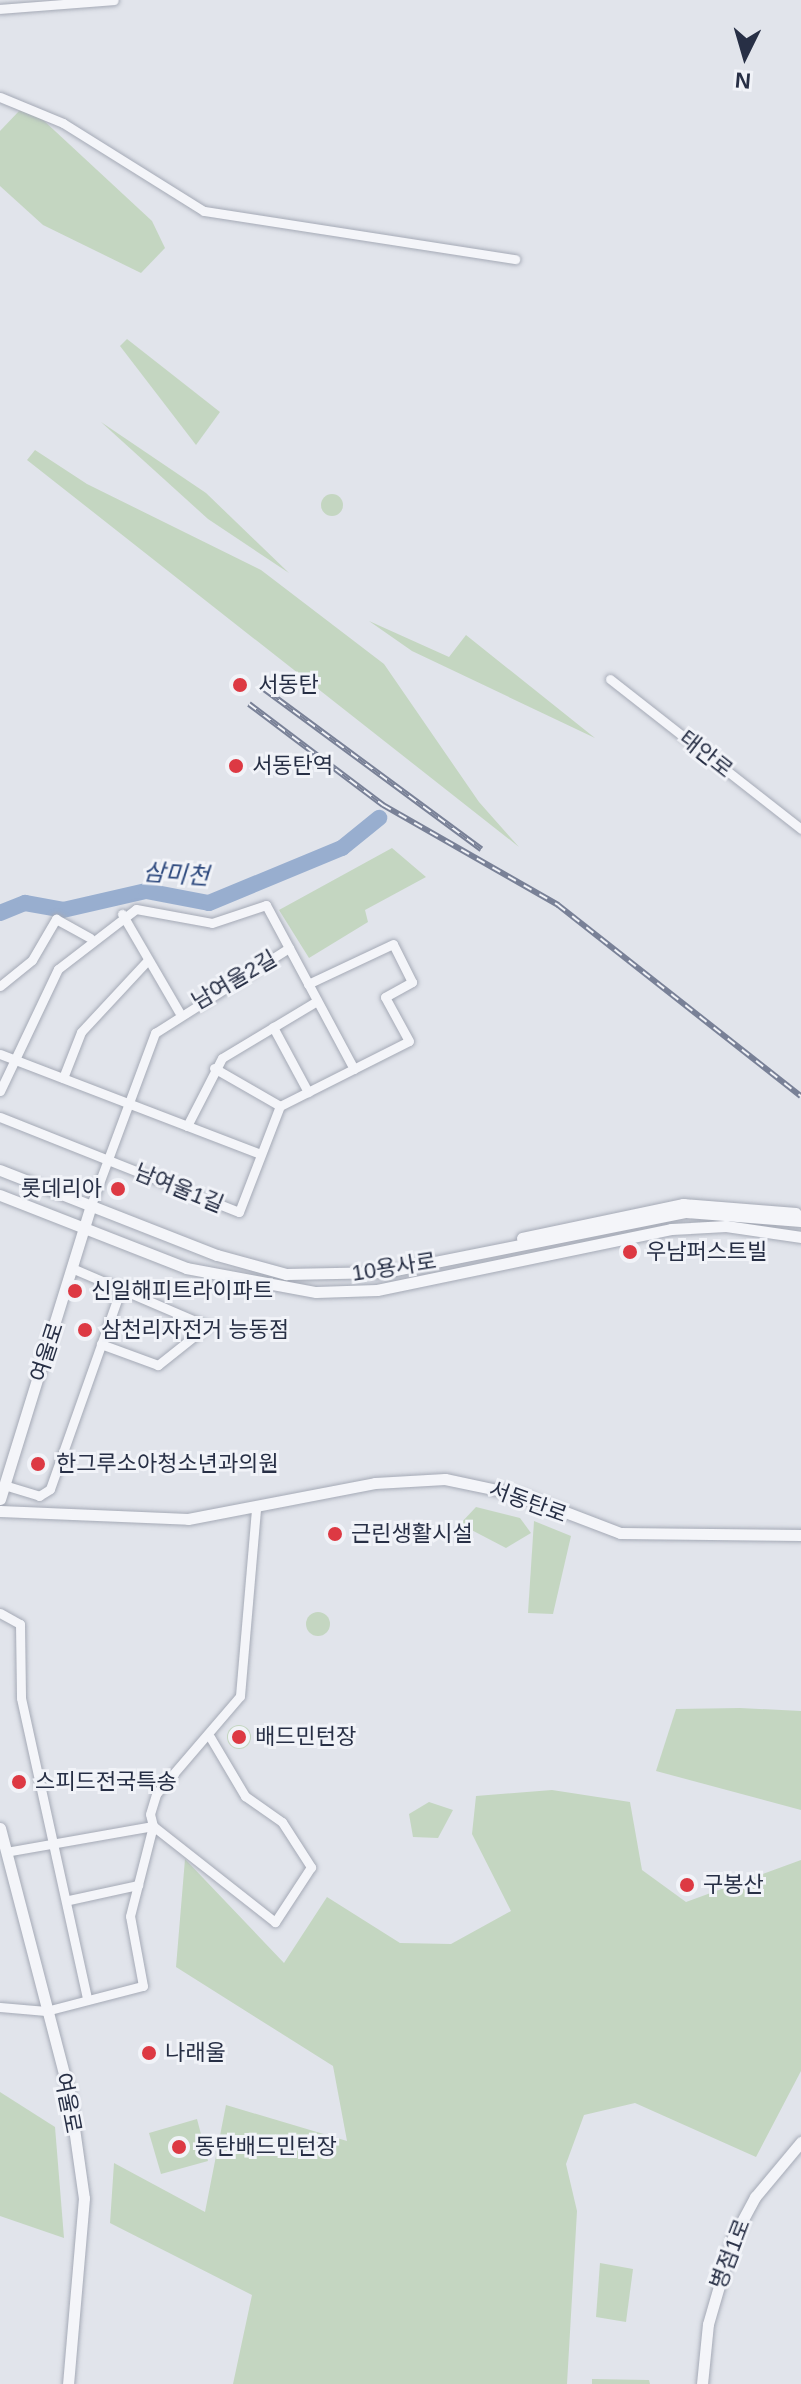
<!DOCTYPE html>
<meta charset="utf-8">
<style>
body{margin:0}
#map{position:relative;width:801px;height:2384px;overflow:hidden;background:#e1e4eb;font-family:Helvetica,"Noto Sans KR",sans-serif}
div>[style]{position:absolute}
.green>*{inset:0;background:#c4d6c1}
.round{border-radius:50%}
.river>*{height:16px;margin:-8px;padding:0 8px;transform-origin:8px;border-radius:8px;background:#98aecf}
.roads{filter:drop-shadow(0 0 2px #a5aab6) drop-shadow(0 0 2px #a5aab6)}
.minor>*{height:9px;margin:-4.5px;padding:0 4.5px;transform-origin:4.5px;border-radius:4.5px;background:#f4f5f9}
.tertiary>*{height:11px;margin:-5.5px;padding:0 5.5px;transform-origin:5.5px;border-radius:5.5px;background:#f4f5f9}
.rail>*{height:6px;margin-top:-3px;transform-origin:0;background:repeating-linear-gradient(90deg,#f1f3f8 0 9px,#798197 0 18px);box-sizing:border-box;border-block:2px solid #798197}
.dots>*{width:22px;height:22px;translate:-50% -50%;box-sizing:border-box;border:4px solid #f1f3f8;border-radius:50%}
span{translate:-50% -50%;white-space:nowrap;text-align:center;line-height:1.15;-webkit-text-stroke:6px #f1f3f8;paint-order:stroke}
.poi-label{font-size:22px;color:#272f45}
.left{translate:0 -50%;text-align:left}
.right{translate:-100% -50%;text-align:right}
.street-label{font-size:22px;color:#272f45}
.water-label{font-size:24px;color:#2d497e;font-style:italic}
.north{position:absolute;left:705px;top:16px;width:80px;height:80px;-webkit-text-stroke:6px #f1f3f8;paint-order:stroke;rotate:185deg;font-size:22px;font-weight:700;line-height:32px;text-align:center;color:#272f45}
.north::after{content:'';display:block;margin:auto;width:28px;height:36px;background:#272f45;clip-path:polygon(50% 0,100% 100%,50% 72%,0 100%)}
</style>
<div id="map">
<div class="green">
<div style="clip-path:polygon(20px 110px,41px 118px,152px 221px,165px 248px,141px 273px,43px 225px,0 186px,0 131px)"></div>
<div style="clip-path:polygon(127px 339px,220px 412px,196px 445px,120px 346px)"></div>
<div style="clip-path:polygon(101px 422px,206px 493px,289px 573px,208px 519px)"></div>
<div style="clip-path:polygon(35px 450px,87px 484px,261px 570px,384px 664px,479px 802px,519px 847px,27px 460px)"></div>
<div class="round" style="left:321px;top:494px;width:22px;height:22px"></div>
<div style="clip-path:polygon(369px 621px,449px 657px,466px 635px,595px 738px,412px 651px)"></div>
<div style="clip-path:polygon(392px 848px,426px 877px,365px 910px,368px 922px,309px 958px,279px 910px)"></div>
<div style="clip-path:polygon(476px 1507px,520px 1518px,531px 1533px,506px 1548px,460px 1524px)"></div>
<div style="clip-path:polygon(534px 1521px,571px 1536px,553px 1614px,528px 1613px)"></div>
<div class="round" style="left:306px;top:1612px;width:24px;height:24px"></div>
<div style="clip-path:polygon(740px 1708px,801px 1711px,801px 1810px,656px 1771px,676px 1709px)"></div>
<div class="round" style="left:227px;top:1725px;width:24px;height:24px"></div>
<div style="clip-path:polygon(552px 1790px,630px 1802px,642px 1870px,686px 1902px,801px 1860px,801px 2071px,756px 2157px,635px 2103px,584px 2115px,566px 2164px,577px 2211px,567px 2384px,233px 2384px,252px 2295px,110px 2223px,114px 2163px,205px 2212px,226px 2105px,347px 2141px,333px 2066px,176px 1967px,185px 1859px,284px 1963px,327px 1897px,400px 1943px,451px 1944px,511px 1911px,472px 1834px,476px 1796px)"></div>
<div style="clip-path:polygon(429px 1802px,453px 1810px,438px 1838px,413px 1837px,409px 1814px)"></div>
<div style="clip-path:polygon(0 2092px,55px 2127px,64px 2238px,0 2216px)"></div>
<div style="clip-path:polygon(197px 2119px,208px 2161px,161px 2174px,149px 2133px)"></div>
<div style="clip-path:polygon(600px 2263px,633px 2269px,626px 2322px,596px 2317px)"></div>
<div style="clip-path:polygon(592px 2379px,649px 2380px,650px 2384px,592px 2384px)"></div>
</div>
<div class="river">
<div style="left:0;top:913px;width:27px;rotate:-22deg"></div>
<div style="left:25px;top:903px;width:39px;rotate:10deg"></div>
<div style="left:63px;top:910px;width:85px;rotate:-12.9deg"></div>
<div style="left:146px;top:891px;width:64px;rotate:10.8deg"></div>
<div style="left:209px;top:903px;width:144px;rotate:-22.5deg"></div>
<div style="left:342px;top:848px;width:48px;rotate:-39deg"></div>
</div>
<div class="roads">
<div class="minor">
<div style="left:0;top:9px;width:114px;rotate:-4.5deg"></div>
<div style="left:0;top:97px;width:68px;rotate:22.4deg"></div>
<div style="left:63px;top:123px;width:166px;rotate:32deg"></div>
<div style="left:204px;top:211px;width:315px;rotate:8.8deg"></div>
<div style="left:610px;top:679px;width:243px;rotate:38.1deg"></div>
<div style="left:122px;top:914px;width:113px;rotate:59.8deg"></div>
<div style="left:0;top:986px;width:41px;rotate:-39.1deg"></div>
<div style="left:32px;top:960px;width:48px;rotate:-59.7deg"></div>
<div style="left:56px;top:919px;width:39px;rotate:29deg"></div>
<div style="left:273px;top:1027px;width:74px;rotate:61.7deg"></div>
<div style="left:0;top:1054px;width:279px;rotate:21deg"></div>
<div style="left:214px;top:1068px;width:76px;rotate:29.9deg"></div>
<div style="left:63px;top:1078px;width:49px;rotate:-68.6deg"></div>
<div style="left:81px;top:1032px;width:98px;rotate:-47.1deg"></div>
<div style="left:0;top:1091px;width:135px;rotate:-64.6deg"></div>
<div style="left:58px;top:969px;width:98px;rotate:-37.6deg"></div>
<div style="left:136px;top:909px;width:77px;rotate:10.4deg"></div>
<div style="left:212px;top:923px;width:57px;rotate:-18.4deg"></div>
<div style="left:266px;top:905px;width:186px;rotate:61.8deg"></div>
<div style="left:0;top:1117px;width:257px;rotate:21.7deg"></div>
<div style="left:239px;top:1212px;width:114px;rotate:-68.9deg"></div>
<div style="left:280px;top:1106px;width:144px;rotate:-26.7deg"></div>
<div style="left:409px;top:1041px;width:50px;rotate:-118.6deg"></div>
<div style="left:385px;top:997px;width:31px;rotate:-29deg"></div>
<div style="left:412px;top:982px;width:42px;rotate:-116.6deg"></div>
<div style="left:393px;top:944px;width:94px;rotate:154.8deg"></div>
<div style="left:187px;top:1126px;width:76px;rotate:-62.8deg"></div>
<div style="left:222px;top:1058px;width:111px;rotate:-31deg"></div>
<div style="left:91px;top:1205px;width:184px;rotate:-69.6deg"></div>
<div style="left:155px;top:1033px;width:159px;rotate:-32.4deg"></div>
<div style="left:74px;top:1269px;width:145px;rotate:23.2deg"></div>
<div style="left:207px;top:1326px;width:63px;rotate:141.5deg"></div>
<div style="left:158px;top:1365px;width:61px;rotate:-159.8deg"></div>
<div style="left:4px;top:1485px;width:37px;rotate:17deg"></div>
<div style="left:39px;top:1496px;width:13px;rotate:-32deg"></div>
<div style="left:50px;top:1489px;width:213px;rotate:-70.5deg"></div>
<div style="left:0;top:1613px;width:23px;rotate:29deg"></div>
<div style="left:20px;top:1624px;width:74px;rotate:89.2deg"></div>
<div style="left:21px;top:1698px;width:307px;rotate:77.6deg"></div>
<div style="left:210px;top:1737px;width:69px;rotate:59.3deg"></div>
<div style="left:245px;top:1796px;width:45px;rotate:35.1deg"></div>
<div style="left:282px;top:1822px;width:54px;rotate:57.2deg"></div>
<div style="left:311px;top:1867px;width:66px;rotate:123.2deg"></div>
<div style="left:275px;top:1922px;width:155px;rotate:-141.8deg"></div>
<div style="left:153px;top:1826px;width:12px;rotate:-104deg"></div>
<div style="left:150px;top:1814px;width:21px;rotate:-73deg"></div>
<div style="left:156px;top:1794px;width:129px;rotate:-49.4deg"></div>
<div style="left:240px;top:1696px;width:187px;rotate:-85.1deg"></div>
<div style="left:69px;top:1900px;width:71px;rotate:-12.3deg"></div>
<div style="left:0;top:2007px;width:46px;rotate:5deg"></div>
<div style="left:46px;top:2011px;width:100px;rotate:-14.5deg"></div>
<div style="left:143px;top:1986px;width:71px;rotate:-100.5deg"></div>
<div style="left:130px;top:1916px;width:93px;rotate:-75.7deg"></div>
<div style="left:153px;top:1826px;width:149px;rotate:170deg"></div>
</div>
<div class="tertiary">
<div style="left:0;top:1170px;width:233px;rotate:21.4deg"></div>
<div style="left:217px;top:1255px;width:72px;rotate:15.4deg"></div>
<div style="left:286px;top:1274px;width:99px;rotate:-1.2deg"></div>
<div style="left:385px;top:1272px;width:307px;rotate:-11.3deg"></div>
<div style="left:686px;top:1212px;width:115px;rotate:4.5deg"></div>
<div style="left:0;top:1195px;width:200px;rotate:21.4deg"></div>
<div style="left:186px;top:1268px;width:132px;rotate:10.5deg"></div>
<div style="left:316px;top:1292px;width:61px;rotate:-1.9deg"></div>
<div style="left:377px;top:1290px;width:300px;rotate:-11.7deg"></div>
<div style="left:671px;top:1229px;width:55px;rotate:-3.1deg"></div>
<div style="left:726px;top:1226px;width:76px;rotate:8.3deg"></div>
<div style="left:522px;top:1238px;width:165px;rotate:-11.9deg"></div>
<div style="left:683px;top:1204px;width:113px;rotate:4.6deg"></div>
<div style="left:0;top:1499px;width:308px;rotate:-72.8deg"></div>
<div style="left:0;top:1511px;width:188px;rotate:2.4deg"></div>
<div style="left:188px;top:1519px;width:190px;rotate:-10.9deg"></div>
<div style="left:375px;top:1483px;width:70px;rotate:-3.3deg"></div>
<div style="left:445px;top:1479px;width:78px;rotate:11.9deg"></div>
<div style="left:521px;top:1495px;width:106px;rotate:21deg"></div>
<div style="left:620px;top:1533px;width:181px;rotate:0.6deg"></div>
<div style="left:0;top:1828px;width:274px;rotate:75.4deg"></div>
<div style="left:69px;top:2093px;width:106px;rotate:81.9deg"></div>
<div style="left:84px;top:2198px;width:187px;rotate:94.9deg"></div>
<div style="left:702px;top:2384px;width:60px;rotate:-84.3deg"></div>
<div style="left:708px;top:2324px;width:90px;rotate:-73.8deg"></div>
<div style="left:733px;top:2238px;width:47px;rotate:-61.8deg"></div>
<div style="left:755px;top:2197px;width:72px;rotate:-50.1deg"></div>
</div>
</div>
<div class="rail">
<div style="left:264px;top:689px;width:270px;rotate:36.4deg"></div>
<div style="left:249px;top:704px;width:168px;rotate:37deg"></div>
<div style="left:383px;top:805px;width:202px;rotate:29.7deg"></div>
<div style="left:558px;top:905px;width:309px;rotate:38.2deg"></div>
</div>
<div class="dots">
<div style="left:240px;top:685px;background:#dd3943"></div>
<div style="left:236px;top:766px;background:#dd3943"></div>
<div style="left:118px;top:1189px;background:#dd3943"></div>
<div style="left:630px;top:1252px;background:#dd3943"></div>
<div style="left:75px;top:1291px;background:#dd3943"></div>
<div style="left:85px;top:1330px;background:#dd3943"></div>
<div style="left:38px;top:1464px;background:#dd3943"></div>
<div style="left:335px;top:1534px;background:#dd3943"></div>
<div style="left:239px;top:1737px;background:#dd3943"></div>
<div style="left:19px;top:1782px;background:#dd3943"></div>
<div style="left:687px;top:1885px;background:#dd3943"></div>
<div style="left:149px;top:2053px;background:#dd3943"></div>
<div style="left:179px;top:2147px;background:#dd3943"></div>
</div>
<div class="poi-label">
<span class="left" style="left:258px;top:685px">서동탄</span>
<span class="left" style="left:252px;top:766px">서동탄역</span>
<span class="right" style="left:102px;top:1189px">롯데리아</span>
<span class="left" style="left:646px;top:1252px">우남퍼스트빌</span>
<span class="left" style="left:91px;top:1291px">신일해피트라이파트</span>
<span class="left" style="left:101px;top:1330px">삼천리자전거 능동점</span>
<span class="left" style="left:56px;top:1464px">한그루소아청소년과의원</span>
<span class="left" style="left:351px;top:1534px">근린생활시설</span>
<span class="left" style="left:255px;top:1737px">배드민턴장</span>
<span class="left" style="left:35px;top:1782px">스피드전국특송</span>
<span class="left" style="left:703px;top:1885px">구봉산</span>
<span class="left" style="left:165px;top:2053px">나래울</span>
<span class="left" style="left:195px;top:2147px">동탄배드민턴장</span>
</div>
<div class="street-label">
<span style="left:706px;top:754px;rotate:38deg">태안로</span>
<span style="left:234px;top:980px;rotate:-30deg">남여울2길</span>
<span style="left:179px;top:1188px;rotate:22deg">남여울1길</span>
<span style="left:394px;top:1267px;rotate:-9deg">10용사로</span>
<span style="left:47px;top:1352px;rotate:-72deg">여울로</span>
<span style="left:528px;top:1502px;rotate:20deg">서동탄로</span>
<span style="left:68px;top:2103px;rotate:79deg">여울로</span>
<span style="left:730px;top:2254px;rotate:-69deg">병점1로</span>
</div>
<div class="water-label">
<span style="left:176px;top:874px;rotate:4deg">삼미천</span>
</div>
<div class="north">N</div>
</div>
